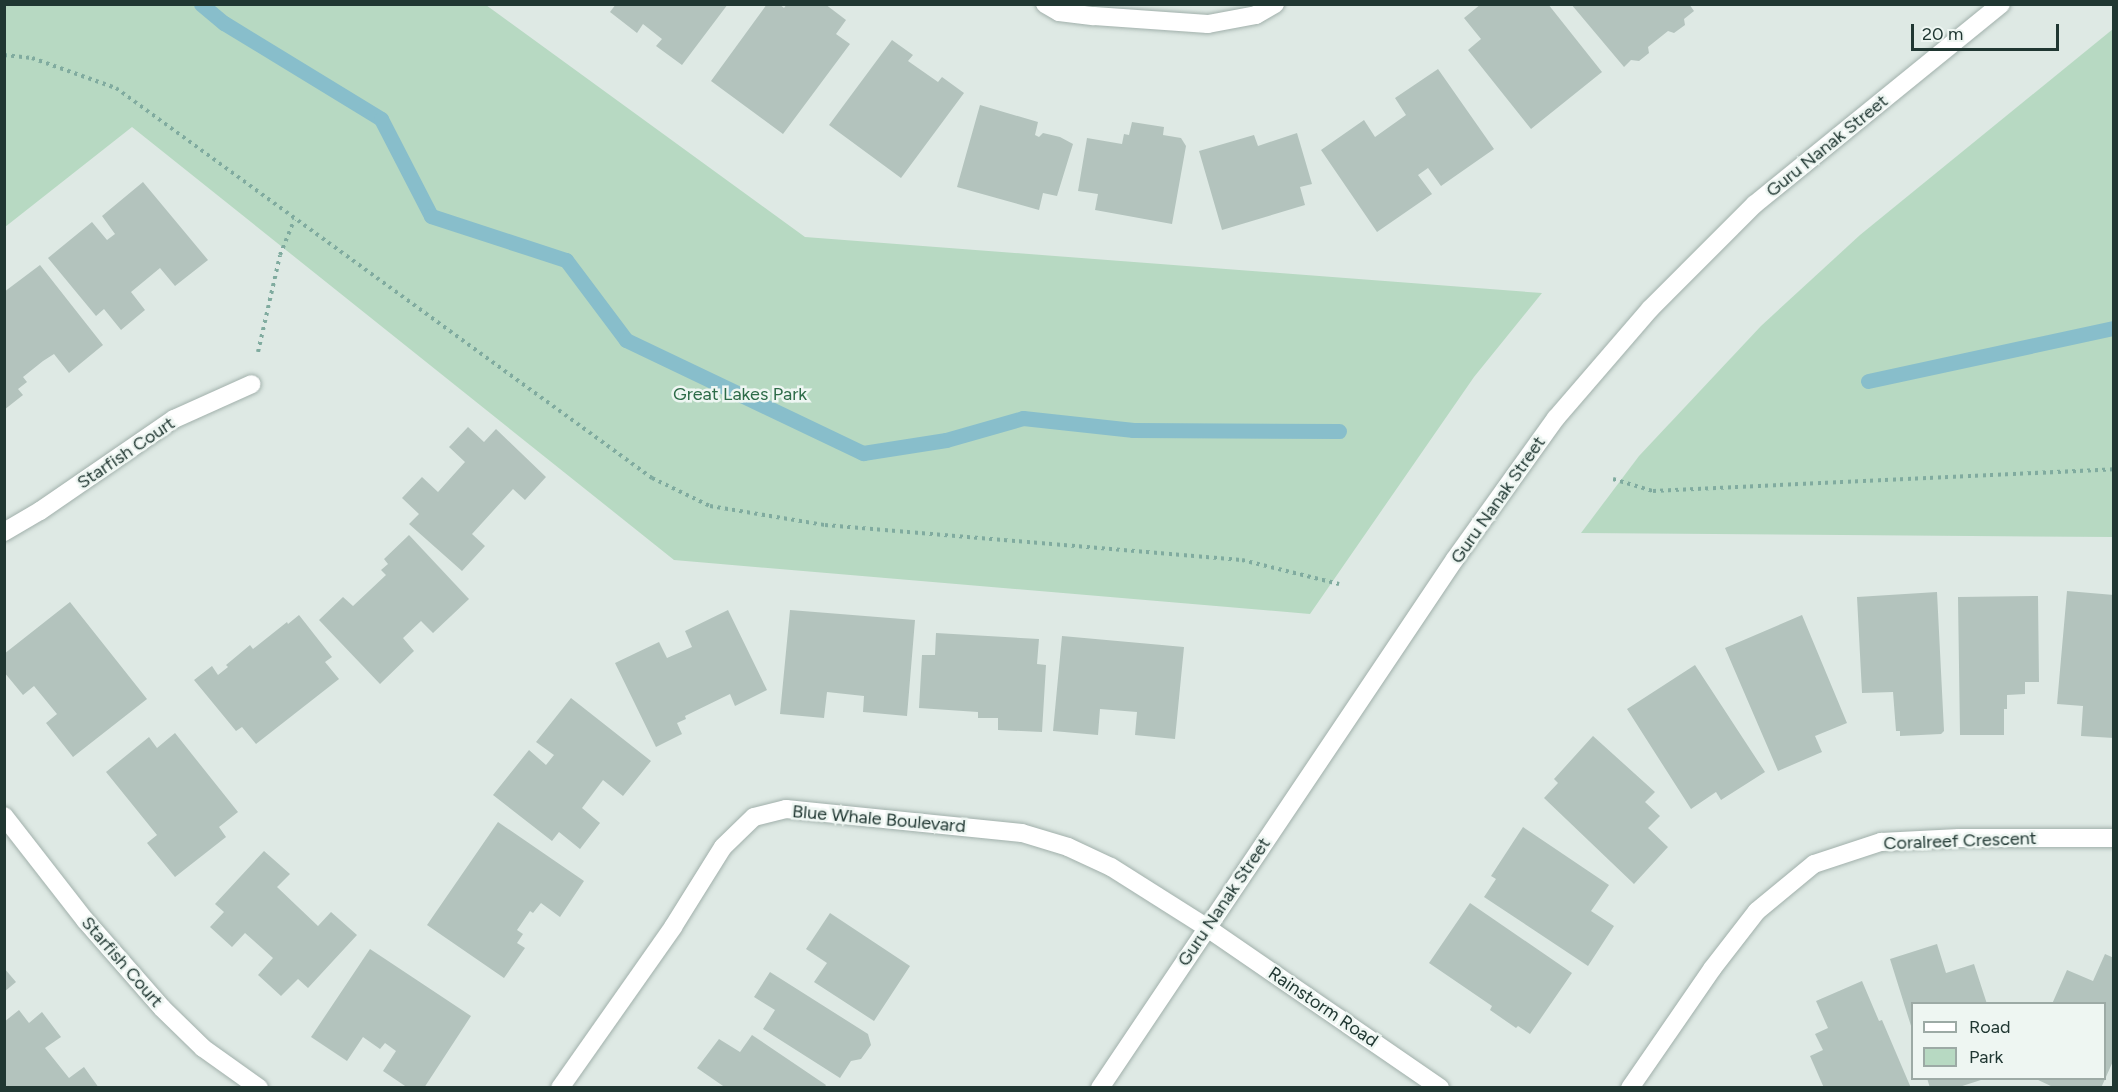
<!DOCTYPE html>
<style>
body{margin:0}
#map{position:relative;width:2118px;height:1092px;overflow:hidden;background:#dee9e4;font-family:Figtree,sans-serif}
div>[style]{position:absolute}
.green>*{inset:0;background:#b7d9c2}
.stream>*{height:15px;margin:-7.5px;padding:0 7.5px;transform-origin:7.5px;border-radius:7.5px;background:#88becb}
.building>*{inset:0;background:#b3c3bd}
.path>*{height:4px;margin-top:-2px;transform-origin:0;background:repeating-linear-gradient(90deg,#80ab9f 0 3px,transparent 0 7.5px)}
.roads{filter:drop-shadow(0 0 2px #a1b0ab) drop-shadow(0 0 2px #a1b0ab)}
.minor>*{height:18px;margin:-9px;padding:0 9px;transform-origin:9px;border-radius:9px;background:#fff}
.tertiary>*{height:18px;margin:-9px;padding:0 9px;transform-origin:9px;border-radius:9px;background:#fff}
span{translate:-50% -50%;white-space:nowrap;text-align:center;line-height:1.15;-webkit-text-stroke:5px #eef6f2;paint-order:stroke}
.street-label{font-size:18px;color:#203732}
.park-label{font-size:18px;color:#2d6b48}
.frame{position:absolute;inset:0;border:6px solid #203732;pointer-events:none}
.legend{position:absolute;left:1911px;top:1002px;width:195px;height:78px;box-sizing:border-box;background:#eef6f2;border:2px solid #9caaa5;margin:0;padding:8px 10px;list-style:none;font-size:18px;color:#203732}
.legend li{display:flex;align-items:center;gap:12px;height:30px}
.legend b{width:30px;border:2px solid #9caaa5}
.scale{position:absolute;left:1911px;top:24px;width:148px;height:27px;box-sizing:border-box;border:3px solid #203732;border-top:0;padding-left:8px;font-size:18px;line-height:21px;white-space:nowrap;color:#203732;-webkit-text-stroke:4px #eef6f2;paint-order:stroke}
</style>
<div id="map">
<div class="green">
<div style="clip-path:polygon(486px 5px,805px 237px,1542px 293px,1474px 377px,1310px 614px,674px 560px,132px 127px,5px 227px,5px 5px)"></div>
<div style="clip-path:polygon(2113px 29px,2113px 537px,1581px 533px,1639px 456px,1761px 326px,1860px 235px)"></div>
</div>
<div class="stream">
<div style="left:201px;top:4px;width:30px;rotate:40deg"></div>
<div style="left:224px;top:23px;width:184px;rotate:31.4deg"></div>
<div style="left:381px;top:119px;width:109px;rotate:62.7deg"></div>
<div style="left:431px;top:216px;width:142px;rotate:18.1deg"></div>
<div style="left:566px;top:260px;width:100px;rotate:53.1deg"></div>
<div style="left:626px;top:340px;width:263px;rotate:25.5deg"></div>
<div style="left:863px;top:453px;width:84px;rotate:-8.9deg"></div>
<div style="left:946px;top:440px;width:80px;rotate:-15.9deg"></div>
<div style="left:1023px;top:418px;width:111px;rotate:6.2deg"></div>
<div style="left:1133px;top:430px;width:206px;rotate:0.3deg"></div>
<div style="left:1868px;top:381px;width:252px;rotate:-12.2deg"></div>
</div>
<div class="building">
<div style="clip-path:polygon(616px 4px,728px 4px,682px 65px,656px 46px,662px 39px,643px 24px,637px 33px,610px 12px)"></div>
<div style="clip-path:polygon(767px 4px,779px 4px,784px 8px,787px 4px,825px 4px,846px 20px,836px 34px,850px 44px,783px 134px,711px 81px)"></div>
<div style="clip-path:polygon(1481px 4px,1548px 4px,1602px 72px,1531px 129px,1468px 50px,1481px 39px,1464px 18px)"></div>
<div style="clip-path:polygon(1571px 4px,1689px 4px,1694px 11px,1684px 19px,1685px 25px,1674px 33px,1668px 31px,1648px 47px,1649px 53px,1639px 61px,1631px 60px,1624px 67px)"></div>
<div style="clip-path:polygon(892px 40px,913px 55px,908px 61px,938px 82px,942px 77px,964px 93px,901px 178px,829px 125px)"></div>
<div style="clip-path:polygon(1438px 69px,1494px 149px,1441px 186px,1428px 168px,1418px 175px,1432px 194px,1377px 232px,1321px 150px,1364px 120px,1375px 137px,1406px 115px,1395px 98px)"></div>
<div style="clip-path:polygon(980px 105px,1038px 122px,1035px 135px,1039px 137px,1043px 133px,1060px 137px,1073px 144px,1057px 196px,1043px 193px,1039px 210px,957px 187px)"></div>
<div style="clip-path:polygon(1132px 122px,1164px 127px,1163px 135px,1181px 138px,1186px 146px,1172px 224px,1095px 210px,1098px 194px,1078px 191px,1087px 138px,1122px 144px,1124px 134px,1129px 135px)"></div>
<div style="clip-path:polygon(1297px 133px,1312px 184px,1300px 187px,1305px 205px,1222px 230px,1199px 151px,1254px 135px,1258px 146px)"></div>
<div style="clip-path:polygon(143px 182px,208px 260px,175px 286px,160px 268px,131px 292px,145px 310px,121px 330px,104px 309px,96px 316px,48px 258px,92px 222px,107px 240px,115px 234px,102px 216px)"></div>
<div style="clip-path:polygon(40px 265px,103px 345px,69px 373px,54px 354px,43px 361px,23px 377px,27px 382px,18px 389px,23px 395px,4px 410px,4px 292px)"></div>
<div style="clip-path:polygon(468px 427px,484px 442px,496px 429px,546px 477px,525px 500px,513px 489px,472px 534px,485px 546px,462px 571px,409px 524px,419px 514px,402px 498px,422px 477px,438px 492px,465px 462px,449px 447px)"></div>
<div style="clip-path:polygon(409px 535px,469px 599px,433px 633px,421px 621px,403px 638px,414px 651px,380px 684px,319px 620px,343px 597px,353px 606px,386px 575px,381px 570px,388px 564px,384px 559px)"></div>
<div style="clip-path:polygon(2067px 591px,2114px 595px,2114px 738px,2081px 736px,2083px 706px,2057px 704px)"></div>
<div style="clip-path:polygon(1937px 592px,1944px 731px,1941px 734px,1900px 736px,1900px 731px,1896px 731px,1893px 692px,1862px 693px,1857px 597px)"></div>
<div style="clip-path:polygon(2038px 596px,2039px 682px,2025px 682px,2025px 694px,2007px 695px,2007px 709px,2004px 709px,2004px 735px,1960px 735px,1958px 597px)"></div>
<div style="clip-path:polygon(70px 602px,147px 699px,73px 757px,46px 723px,57px 714px,34px 686px,23px 695px,4px 672px,4px 654px)"></div>
<div style="clip-path:polygon(728px 610px,767px 690px,735px 706px,730px 694px,685px 716px,686px 719px,677px 723px,682px 734px,656px 747px,615px 663px,659px 642px,667px 658px,692px 647px,685px 631px)"></div>
<div style="clip-path:polygon(790px 610px,915px 620px,907px 716px,863px 712px,864px 696px,827px 692px,824px 718px,780px 714px)"></div>
<div style="clip-path:polygon(299px 615px,332px 657px,325px 662px,339px 679px,256px 744px,242px 727px,236px 731px,194px 680px,212px 666px,218px 675px,228px 667px,226px 665px,250px 645px,253px 649px,287px 622px,288px 624px)"></div>
<div style="clip-path:polygon(1802px 615px,1847px 723px,1815px 736px,1822px 752px,1778px 771px,1725px 648px)"></div>
<div style="clip-path:polygon(936px 633px,1039px 639px,1037px 664px,1046px 665px,1042px 732px,998px 730px,998px 718px,978px 718px,978px 712px,919px 708px,922px 655px,935px 655px)"></div>
<div style="clip-path:polygon(1062px 636px,1184px 647px,1175px 739px,1135px 735px,1137px 712px,1100px 709px,1098px 735px,1053px 731px)"></div>
<div style="clip-path:polygon(1695px 665px,1765px 772px,1721px 800px,1716px 792px,1691px 809px,1627px 709px)"></div>
<div style="clip-path:polygon(571px 698px,651px 761px,623px 796px,603px 780px,582px 808px,600px 823px,580px 849px,559px 832px,552px 841px,493px 795px,529px 750px,546px 765px,554px 755px,536px 742px)"></div>
<div style="clip-path:polygon(175px 733px,238px 812px,219px 827px,226px 837px,175px 877px,147px 843px,157px 835px,106px 772px,149px 737px,157px 748px)"></div>
<div style="clip-path:polygon(1593px 736px,1655px 792px,1645px 802px,1660px 816px,1648px 828px,1668px 847px,1634px 884px,1544px 798px,1558px 783px,1554px 779px)"></div>
<div style="clip-path:polygon(498px 822px,584px 881px,560px 917px,541px 903px,533px 913px,530px 911px,517px 930px,523px 934px,517px 943px,525px 948px,504px 978px,427px 925px)"></div>
<div style="clip-path:polygon(1523px 827px,1609px 885px,1591px 911px,1614px 926px,1588px 966px,1484px 897px,1496px 879px,1491px 876px)"></div>
<div style="clip-path:polygon(264px 851px,290px 874px,277px 887px,318px 926px,331px 912px,357px 935px,308px 988px,298px 979px,281px 996px,258px 975px,273px 958px,245px 933px,232px 947px,210px 927px,224px 912px,215px 904px)"></div>
<div style="clip-path:polygon(1470px 903px,1572px 973px,1530px 1034px,1518px 1026px,1516px 1028px,1490px 1010px,1492px 1006px,1429px 963px)"></div>
<div style="clip-path:polygon(830px 913px,910px 966px,874px 1021px,814px 982px,827px 963px,806px 949px)"></div>
<div style="clip-path:polygon(1937px 944px,1946px 973px,1974px 964px,1987px 1004px,1912px 1004px,1912px 1029px,1890px 959px)"></div>
<div style="clip-path:polygon(370px 949px,471px 1016px,424px 1088px,408px 1088px,383px 1071px,396px 1051px,385px 1043px,380px 1049px,363px 1037px,347px 1061px,311px 1037px)"></div>
<div style="clip-path:polygon(2105px 954px,2114px 958px,2114px 1059px,2101px 1088px,2055px 1088px,2034px 1078px,2104px 1078px,2104px 1004px,2052px 1004px,2067px 970px,2093px 981px)"></div>
<div style="clip-path:polygon(4px 968px,16px 982px,4px 992px)"></div>
<div style="clip-path:polygon(770px 972px,868px 1034px,871px 1045px,861px 1059px,851px 1061px,840px 1078px,763px 1029px,775px 1010px,754px 997px)"></div>
<div style="clip-path:polygon(1862px 981px,1879px 1021px,1882px 1020px,1911px 1088px,1824px 1088px,1810px 1056px,1823px 1050px,1815px 1034px,1828px 1028px,1816px 1001px)"></div>
<div style="clip-path:polygon(19px 1010px,29px 1023px,42px 1012px,61px 1037px,45px 1048px,69px 1078px,84px 1067px,99px 1088px,6px 1088px,4px 1022px)"></div>
<div style="clip-path:polygon(752px 1035px,826px 1085px,824px 1088px,726px 1088px,697px 1068px,719px 1039px,740px 1052px)"></div>
<div style="clip-path:polygon(1927px 1078px,1984px 1078px,1984px 1079px,1956px 1088px,1930px 1088px)"></div>
</div>
<div class="path">
<div style="left:4px;top:55px;width:28px;rotate:6deg"></div>
<div style="left:32px;top:58px;width:89px;rotate:19.7deg"></div>
<div style="left:116px;top:88px;width:663px;rotate:36.04deg"></div>
<div style="left:652px;top:478px;width:64px;rotate:25.8deg"></div>
<div style="left:710px;top:506px;width:117px;rotate:9.4deg"></div>
<div style="left:825px;top:525px;width:418px;rotate:4.8deg"></div>
<div style="left:1242px;top:560px;width:100px;rotate:13.9deg"></div>
<div style="left:258px;top:352px;width:99px;rotate:-77.2deg"></div>
<div style="left:280px;top:255px;width:38px;rotate:-68deg"></div>
<div style="left:1613px;top:479px;width:42px;rotate:16.7deg"></div>
<div style="left:1653px;top:491px;width:462px;rotate:-2.7deg"></div>
</div>
<div class="roads">
<div class="minor">
<div style="left:1045px;top:4px;width:16px;rotate:30deg"></div>
<div style="left:1059px;top:12px;width:35px;rotate:7deg"></div>
<div style="left:1094px;top:16px;width:114px;rotate:4deg"></div>
<div style="left:1208px;top:24px;width:49px;rotate:-10.6deg"></div>
<div style="left:1256px;top:15px;width:22px;rotate:-30deg"></div>
<div style="left:4px;top:532px;width:42px;rotate:-30.3deg"></div>
<div style="left:40px;top:511px;width:163px;rotate:-34.5deg"></div>
<div style="left:174px;top:419px;width:85px;rotate:-24.2deg"></div>
<div style="left:4px;top:816px;width:132px;rotate:52.1deg"></div>
<div style="left:85px;top:920px;width:117px;rotate:48.8deg"></div>
<div style="left:162px;top:1008px;width:57px;rotate:44.3deg"></div>
<div style="left:203px;top:1048px;width:69px;rotate:35.5deg"></div>
<div style="left:560px;top:1088px;width:197px;rotate:-54.9deg"></div>
<div style="left:673px;top:927px;width:94px;rotate:-58deg"></div>
<div style="left:723px;top:847px;width:43px;rotate:-44.1deg"></div>
<div style="left:754px;top:817px;width:33px;rotate:-14deg"></div>
<div style="left:786px;top:809px;width:237px;rotate:5.8deg"></div>
<div style="left:1022px;top:833px;width:48px;rotate:16.9deg"></div>
<div style="left:1068px;top:847px;width:47px;rotate:24.9deg"></div>
<div style="left:1111px;top:867px;width:112px;rotate:32.3deg"></div>
<div style="left:1206px;top:927px;width:284px;rotate:34.5deg"></div>
<div style="left:1630px;top:1088px;width:145px;rotate:-55.4deg"></div>
<div style="left:1712px;top:969px;width:73px;rotate:-52.2deg"></div>
<div style="left:1757px;top:911px;width:74px;rotate:-39.5deg"></div>
<div style="left:1814px;top:864px;width:71px;rotate:-18.2deg"></div>
<div style="left:1881px;top:842px;width:78px;rotate:-2.9deg"></div>
<div style="left:1959px;top:838px;width:155px"></div>
</div>
<div class="tertiary">
<div style="left:1100px;top:1088px;width:637px;rotate:-56.14deg"></div>
<div style="left:1455px;top:559px;width:173px;rotate:-54.4deg"></div>
<div style="left:1556px;top:418px;width:144px;rotate:-49.2deg"></div>
<div style="left:1650px;top:309px;width:148px;rotate:-45deg"></div>
<div style="left:1755px;top:204px;width:317px;rotate:-39.1deg"></div>
</div>
</div>
<div class="street-label">
<span style="left:1827px;top:146px;rotate:-39deg">Guru Nanak Street</span>
<span style="left:126px;top:453px;rotate:-34deg">Starfish Court</span>
<span style="left:1498px;top:500px;rotate:-55deg">Guru Nanak Street</span>
<span style="left:879px;top:819px;rotate:5deg">Blue Whale Boulevard</span>
<span style="left:1960px;top:841px;rotate:-2deg">Coralreef Crescent</span>
<span style="left:1224px;top:902px;rotate:-56deg">Guru Nanak Street</span>
<span style="left:122px;top:962px;rotate:49deg">Starfish Court</span>
<span style="left:1323px;top:1007px;rotate:34deg">Rainstorm Road</span>
</div>
<div class="park-label">
<span style="left:740px;top:394px">Great Lakes Park</span>
</div>
<div class="frame"></div>
<ul class="legend">
<li><b style="height:8px;background:#fff"></b>Road</li>
<li><b style="height:16px;background:#b7d9c2"></b>Park</li>
</ul>
<div class="scale">20 m</div>
</div>
